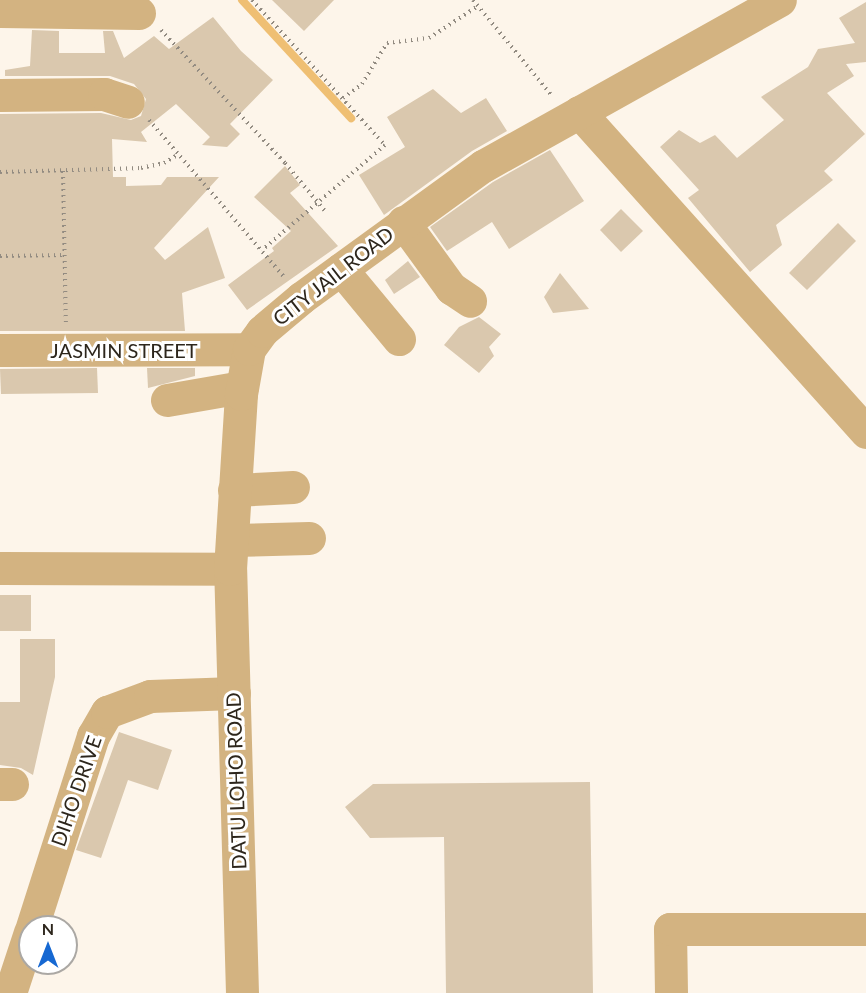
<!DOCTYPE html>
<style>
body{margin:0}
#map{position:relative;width:866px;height:993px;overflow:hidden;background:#fdf5ea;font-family:Lato,sans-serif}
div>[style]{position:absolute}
.stream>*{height:8px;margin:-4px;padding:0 4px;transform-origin:4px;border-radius:4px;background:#efbf73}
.building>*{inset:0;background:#dac8ae}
.path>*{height:4px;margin-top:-2px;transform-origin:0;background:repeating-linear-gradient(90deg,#928b81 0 1.5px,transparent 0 6px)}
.minor>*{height:33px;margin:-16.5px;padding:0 16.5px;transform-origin:16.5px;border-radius:16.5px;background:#d3b381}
span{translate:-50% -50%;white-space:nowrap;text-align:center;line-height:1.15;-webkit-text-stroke:6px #fff;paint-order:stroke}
.street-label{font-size:20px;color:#2d261c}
.north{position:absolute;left:18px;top:915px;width:60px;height:60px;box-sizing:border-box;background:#fff;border:2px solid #aba8a4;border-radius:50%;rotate:0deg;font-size:16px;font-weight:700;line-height:24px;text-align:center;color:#2d261c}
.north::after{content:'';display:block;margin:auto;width:21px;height:27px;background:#1668d2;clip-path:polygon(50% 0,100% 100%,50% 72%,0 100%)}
</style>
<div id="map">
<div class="stream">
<div style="left:242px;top:0;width:161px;rotate:47.3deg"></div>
</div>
<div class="building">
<div style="clip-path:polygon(272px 0,334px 0,304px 31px)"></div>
<div style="clip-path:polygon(866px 2px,866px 62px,846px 64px,854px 76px,827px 93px,865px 134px,824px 171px,833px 180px,776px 225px,782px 245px,750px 272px,688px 198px,699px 190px,660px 147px,679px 130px,700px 143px,715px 135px,737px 158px,784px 120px,761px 97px,808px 67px,818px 49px,855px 43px,839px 18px)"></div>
<div style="clip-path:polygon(213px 17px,241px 51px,273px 80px,230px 124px,240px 134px,227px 147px,202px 145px,210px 137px,176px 104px,141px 132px,147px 142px,112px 139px,113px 177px,126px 177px,126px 186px,161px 185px,167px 177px,219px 177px,154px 248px,165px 260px,208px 227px,225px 278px,182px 293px,185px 331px,0 331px,0 114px,101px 113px,131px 120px,141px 116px,146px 99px,134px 84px,110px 76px,5px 76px,5px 70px,30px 66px,32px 30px,59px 31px,59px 53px,105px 53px,103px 31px,113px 31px,124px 58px,154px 36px,169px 49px)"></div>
<div style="clip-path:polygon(433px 89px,461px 113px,486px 98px,507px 131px,472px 151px,384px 215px,359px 175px,405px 147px,387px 117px)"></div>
<div style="clip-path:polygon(550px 150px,584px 201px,509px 249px,492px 222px,447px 251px,430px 227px,493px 182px)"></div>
<div style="clip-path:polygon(285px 166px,300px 185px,290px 193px,338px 246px,247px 310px,228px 285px,274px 251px,272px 248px,291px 231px,254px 197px)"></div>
<div style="clip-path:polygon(621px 209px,643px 231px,621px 252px,600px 230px)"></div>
<div style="clip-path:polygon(838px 223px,856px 241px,807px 290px,789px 273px)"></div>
<div style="clip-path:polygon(408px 261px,420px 277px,394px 294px,385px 280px)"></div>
<div style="clip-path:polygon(560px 273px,589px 309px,553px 313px,544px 297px)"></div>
<div style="clip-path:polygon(479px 317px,501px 334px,489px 347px,494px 356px,479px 373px,444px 345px,459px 327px)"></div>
<div style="clip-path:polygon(97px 368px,98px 393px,1px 394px,0 369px)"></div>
<div style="clip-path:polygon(147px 368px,195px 368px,195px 376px,148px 388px)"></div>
<div style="clip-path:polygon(0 595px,31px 595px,31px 631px,0 631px)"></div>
<div style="clip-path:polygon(20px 639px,55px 639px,55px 677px,33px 775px,21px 768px,0 765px,0 702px,20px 702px)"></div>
<div style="clip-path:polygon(119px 732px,172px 750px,158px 790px,128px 780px,101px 858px,76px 850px)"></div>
<div style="clip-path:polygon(590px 782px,593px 993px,446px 993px,444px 837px,370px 838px,345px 807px,373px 784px)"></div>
</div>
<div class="path">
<div style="left:252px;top:0;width:197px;rotate:47.5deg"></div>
<div style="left:385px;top:145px;width:162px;rotate:139.5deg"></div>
<div style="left:473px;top:0;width:124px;rotate:50.5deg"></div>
<div style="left:161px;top:30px;width:182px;rotate:47deg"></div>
<div style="left:285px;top:163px;width:62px;rotate:50.2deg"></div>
<div style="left:343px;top:98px;width:24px;rotate:-36deg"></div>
<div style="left:362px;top:84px;width:48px;rotate:-58.6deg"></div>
<div style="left:387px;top:43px;width:42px;rotate:-6.8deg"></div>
<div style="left:429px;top:38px;width:59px;rotate:-33.1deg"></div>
<div style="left:149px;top:120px;width:206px;rotate:49.3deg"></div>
<div style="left:63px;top:171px;width:151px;rotate:88.9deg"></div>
<div style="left:0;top:172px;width:141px;rotate:-1.6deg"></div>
<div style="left:141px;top:168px;width:24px;rotate:-12deg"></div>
<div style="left:164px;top:163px;width:17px;rotate:-31deg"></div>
<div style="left:0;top:256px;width:65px;rotate:-0.9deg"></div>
</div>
<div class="minor">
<div style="left:0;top:11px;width:139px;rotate:0.8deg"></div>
<div style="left:0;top:95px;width:104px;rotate:-0.6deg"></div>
<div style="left:104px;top:94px;width:25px;rotate:18deg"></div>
<div style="left:579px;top:112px;width:430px;rotate:48.1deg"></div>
<div style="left:403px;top:222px;width:82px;rotate:54deg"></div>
<div style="left:451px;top:288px;width:23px;rotate:34deg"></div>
<div style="left:341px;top:269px;width:91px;rotate:50.4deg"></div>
<div style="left:0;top:350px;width:249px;rotate:-0.2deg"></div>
<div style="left:167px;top:400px;width:76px;rotate:-9.8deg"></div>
<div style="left:234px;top:490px;width:59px;rotate:-2.9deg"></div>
<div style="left:232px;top:540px;width:77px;rotate:-1.5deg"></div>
<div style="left:0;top:568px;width:230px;rotate:0.2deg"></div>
<div style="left:0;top:784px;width:12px"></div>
<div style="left:32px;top:927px;width:201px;rotate:-72.3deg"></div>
<div style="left:93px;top:736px;width:28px;rotate:-60deg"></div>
<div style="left:107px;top:712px;width:46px;rotate:-20.4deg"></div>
<div style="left:150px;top:696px;width:84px;rotate:-2deg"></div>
<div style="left:10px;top:993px;width:64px;rotate:-71.8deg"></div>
<div style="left:242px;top:993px;width:424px;rotate:-91.6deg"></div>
<div style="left:230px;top:569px;width:175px;rotate:-86.4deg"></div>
<div style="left:241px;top:394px;width:46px;rotate:-79.9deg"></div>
<div style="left:249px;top:349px;width:22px;rotate:-54deg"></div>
<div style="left:262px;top:331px;width:51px;rotate:-40.2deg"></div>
<div style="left:301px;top:298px;width:225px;rotate:-36deg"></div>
<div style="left:483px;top:166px;width:340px;rotate:-29.2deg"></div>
<div style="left:671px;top:993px;width:64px;rotate:-90.9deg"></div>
<div style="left:670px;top:929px;width:196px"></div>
</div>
<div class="street-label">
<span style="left:333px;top:276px;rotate:-38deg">CITY JAIL ROAD</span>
<span style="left:124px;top:350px">JASMIN STREET</span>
<span style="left:236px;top:781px;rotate:-92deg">DATU LOHO ROAD</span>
<span style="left:76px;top:791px;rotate:-71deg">DIHO DRIVE</span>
</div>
<div class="north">N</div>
</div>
